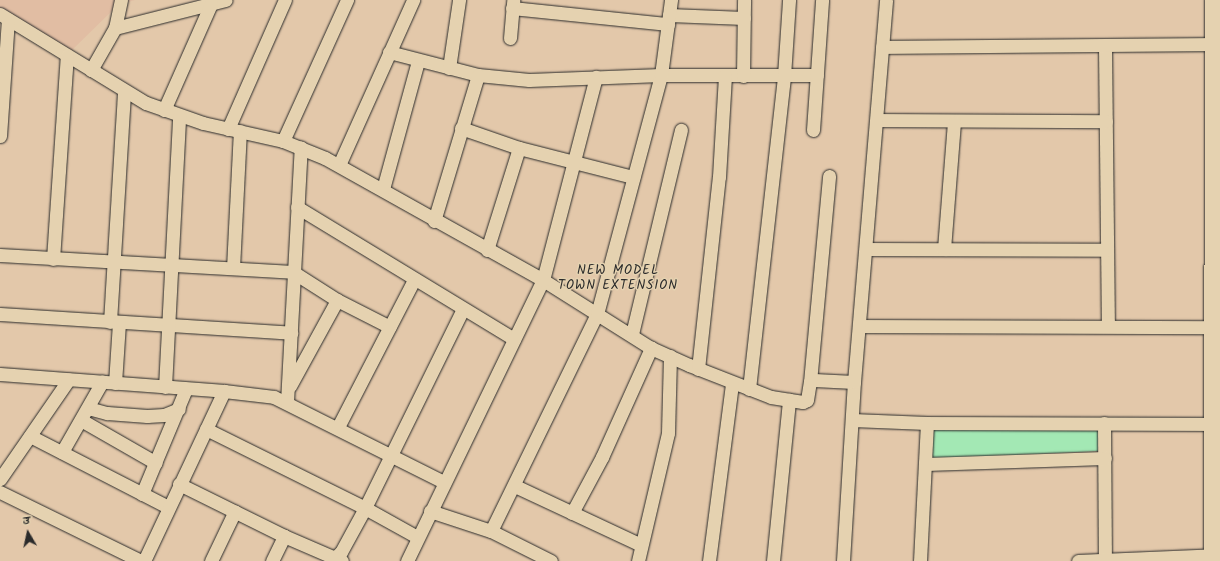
<!DOCTYPE html>
<meta charset="utf-8">
<style>
body{margin:0}
#map{position:relative;width:1220px;height:561px;overflow:hidden;background:#e3c8aa;font-family:Kalam,"Playpen Sans Deva",sans-serif}
div>[style]{position:absolute}
.built>*{inset:0;background:#e1bda3}
.green>*{inset:0;background:#a3e8b4}
.roads{filter:drop-shadow(0 0 1px #2b2b2b) drop-shadow(0 0 1px #2b2b2b)}
.minor>*{height:13px;margin:-6.5px;padding:0 6.5px;transform-origin:6.5px;border-radius:6.5px;background:#e5d2b0}
.major>*{height:16px;margin:-8px;padding:0 8px;transform-origin:8px;border-radius:8px;background:#e5d2b0}
span{translate:-50% -50%;white-space:nowrap;text-align:center;line-height:1.15;-webkit-text-stroke:3px #e5d2b0;paint-order:stroke}
.neighbourhood-label{font-size:13px;color:#2b2b2b;letter-spacing:1px}
.north{position:absolute;left:8px;top:513px;width:40px;height:40px;-webkit-text-stroke:3px #e5d2b0;paint-order:stroke;rotate:351deg;font-size:11px;font-weight:700;line-height:16px;text-align:center;color:#2b2b2b}
.north::after{content:'';display:block;margin:auto;width:14px;height:18px;background:#2b2b2b;clip-path:polygon(50% 0,100% 100%,50% 72%,0 100%)}
</style>
<div id="map">
<div class="built">
<div style="clip-path:polygon(0 0,135px 0,118px 5px,69px 53px,0 11px)"></div>
</div>
<div class="green">
<div style="clip-path:polygon(932px 429px,1100px 429px,1099px 451px,932px 459px)"></div>
</div>
<div class="roads">
<div class="minor">
<div style="left:512px;top:8px;width:157px;rotate:5.9deg"></div>
<div style="left:0;top:14px;width:171px;rotate:31.4deg"></div>
<div style="left:146px;top:103px;width:60px;rotate:19.3deg"></div>
<div style="left:203px;top:123px;width:82px;rotate:12.7deg"></div>
<div style="left:283px;top:141px;width:45px;rotate:22deg"></div>
<div style="left:325px;top:158px;width:250px;rotate:29.2deg"></div>
<div style="left:543px;top:280px;width:128px;rotate:32.2deg"></div>
<div style="left:651px;top:348px;width:42px;rotate:24.1deg"></div>
<div style="left:689px;top:365px;width:88px;rotate:21.3deg"></div>
<div style="left:771px;top:397px;width:32px;rotate:9deg"></div>
<div style="left:803px;top:402px;width:4px;rotate:-27deg"></div>
<div style="left:807px;top:400px;width:18px;rotate:-81deg"></div>
<div style="left:810px;top:382px;width:4px;rotate:-27deg"></div>
<div style="left:814px;top:380px;width:40px;rotate:2.9deg"></div>
<div style="left:669px;top:15px;width:75px;rotate:2.3deg"></div>
<div style="left:115px;top:28px;width:29px;rotate:-78deg"></div>
<div style="left:510px;top:38px;width:38px;rotate:-85deg"></div>
<div style="left:1105px;top:46px;width:279px;rotate:89.4deg"></div>
<div style="left:882px;top:47px;width:330px;rotate:-0.5deg"></div>
<div style="left:389px;top:52px;width:92px;rotate:14.5deg"></div>
<div style="left:478px;top:75px;width:51px;rotate:5.6deg"></div>
<div style="left:529px;top:80px;width:132px;rotate:-2.2deg"></div>
<div style="left:661px;top:75px;width:156px"></div>
<div style="left:449px;top:68px;width:69px;rotate:-81.6deg"></div>
<div style="left:91px;top:70px;width:48px;rotate:-60.3deg"></div>
<div style="left:115px;top:28px;width:114px;rotate:-14.2deg"></div>
<div style="left:743px;top:76px;width:76px;rotate:-89.2deg"></div>
<div style="left:164px;top:110px;width:116px;rotate:-66.1deg"></div>
<div style="left:877px;top:120px;width:229px;rotate:0.3deg"></div>
<div style="left:461px;top:128px;width:61px;rotate:19deg"></div>
<div style="left:519px;top:148px;width:118px;rotate:14.3deg"></div>
<div style="left:228px;top:129px;width:141px;rotate:-66.2deg"></div>
<div style="left:813px;top:130px;width:130px;rotate:-86deg"></div>
<div style="left:0;top:136px;width:117px;rotate:-86.1deg"></div>
<div style="left:283px;top:141px;width:155px;rotate:-65.6deg"></div>
<div style="left:339px;top:165px;width:181px;rotate:-65.8deg"></div>
<div style="left:383px;top:189px;width:133px;rotate:-74.7deg"></div>
<div style="left:297px;top:207px;width:254px;rotate:31.3deg"></div>
<div style="left:434px;top:221px;width:152px;rotate:-73.2deg"></div>
<div style="left:866px;top:249px;width:241px;rotate:0.2deg"></div>
<div style="left:944px;top:249px;width:127px;rotate:-85.5deg"></div>
<div style="left:487px;top:250px;width:107px;rotate:-72.6deg"></div>
<div style="left:0;top:255px;width:293px;rotate:3.3deg"></div>
<div style="left:293px;top:272px;width:52px;rotate:32.5deg"></div>
<div style="left:337px;top:300px;width:59px;rotate:27deg"></div>
<div style="left:53px;top:259px;width:204px;rotate:-86.1deg"></div>
<div style="left:233px;top:268px;width:137px;rotate:-87.1deg"></div>
<div style="left:0;top:314px;width:292px;rotate:3.7deg"></div>
<div style="left:110px;top:322px;width:231px;rotate:-86.5deg"></div>
<div style="left:860px;top:326px;width:360px;rotate:0.2deg"></div>
<div style="left:632px;top:334px;width:210px;rotate:-76.5deg"></div>
<div style="left:698px;top:369px;width:193px;rotate:-83.8deg"></div>
<div style="left:719px;top:177px;width:102px;rotate:-86.6deg"></div>
<div style="left:0;top:374px;width:225px;rotate:4.3deg"></div>
<div style="left:224px;top:391px;width:50px;rotate:6.8deg"></div>
<div style="left:274px;top:397px;width:190px;rotate:26.6deg"></div>
<div style="left:810px;top:382px;width:207px;rotate:-84.7deg"></div>
<div style="left:115px;top:383px;width:61px;rotate:-86.2deg"></div>
<div style="left:290px;top:386px;width:98px;rotate:-61.3deg"></div>
<div style="left:165px;top:387px;width:271px;rotate:-87deg"></div>
<div style="left:749px;top:389px;width:315px;rotate:-83.6deg"></div>
<div style="left:784px;top:76px;width:76px;rotate:-86.2deg"></div>
<div style="left:287px;top:402px;width:255px;rotate:-86.9deg"></div>
<div style="left:88px;top:408px;width:20px;rotate:15deg"></div>
<div style="left:107px;top:413px;width:40px;rotate:4.3deg"></div>
<div style="left:147px;top:416px;width:17px;rotate:-3deg"></div>
<div style="left:164px;top:415px;width:16px;rotate:-22deg"></div>
<div style="left:81px;top:420px;width:86px;rotate:29.8deg"></div>
<div style="left:852px;top:420px;width:75px;rotate:2.3deg"></div>
<div style="left:927px;top:423px;width:293px;rotate:0.2deg"></div>
<div style="left:1104px;top:423px;width:138px;rotate:89.6deg"></div>
<div style="left:338px;top:427px;width:165px;rotate:-62.7deg"></div>
<div style="left:206px;top:429px;width:178px;rotate:26.4deg"></div>
<div style="left:365px;top:508px;width:60px;rotate:29.1deg"></div>
<div style="left:30px;top:436px;width:155px;rotate:27.2deg"></div>
<div style="left:62px;top:452px;width:81px;rotate:-60.3deg"></div>
<div style="left:925px;top:464px;width:180px;rotate:-1.9deg"></div>
<div style="left:0;top:479px;width:121px;rotate:-55.4deg"></div>
<div style="left:179px;top:484px;width:117px;rotate:26.3deg"></div>
<div style="left:284px;top:536px;width:63px;rotate:23.3deg"></div>
<div style="left:515px;top:486px;width:139px;rotate:25.1deg"></div>
<div style="left:0;top:492px;width:157px;rotate:26.1deg"></div>
<div style="left:142px;top:494px;width:114px;rotate:-67.3deg"></div>
<div style="left:430px;top:511px;width:64px;rotate:18.2deg"></div>
<div style="left:491px;top:531px;width:67px;rotate:26.6deg"></div>
<div style="left:572px;top:513px;width:64px;rotate:-61.8deg"></div>
<div style="left:602px;top:457px;width:120px;rotate:-65.8deg"></div>
<div style="left:491px;top:531px;width:242px;rotate:-64deg"></div>
<div style="left:597px;top:314px;width:247px;rotate:-75deg"></div>
<div style="left:661px;top:75px;width:76px;rotate:-82.4deg"></div>
<div style="left:144px;top:561px;width:188px;rotate:-64.8deg"></div>
<div style="left:211px;top:561px;width:55px;rotate:-64.4deg"></div>
<div style="left:272px;top:561px;width:28px;rotate:-64deg"></div>
<div style="left:331px;top:561px;width:13px;rotate:-42deg"></div>
<div style="left:341px;top:552px;width:50px;rotate:-61.4deg"></div>
<div style="left:365px;top:508px;width:222px;rotate:-63.8deg"></div>
<div style="left:407px;top:561px;width:312px;rotate:-64.2deg"></div>
<div style="left:543px;top:280px;width:210px;rotate:-75.4deg"></div>
<div style="left:638px;top:561px;width:131px;rotate:-76.8deg"></div>
<div style="left:668px;top:433px;width:77px;rotate:-88.5deg"></div>
<div style="left:709px;top:561px;width:179px;rotate:-82.6deg"></div>
<div style="left:773px;top:561px;width:162px;rotate:-84.3deg"></div>
<div style="left:843px;top:561px;width:179px;rotate:-86.5deg"></div>
<div style="left:854px;top:382px;width:383px;rotate:-85.2deg"></div>
<div style="left:920px;top:561px;width:138px;rotate:-87.1deg"></div>
<div style="left:1078px;top:561px;width:142px;rotate:-2.4deg"></div>
</div>
<div class="major">
<div style="left:1212px;top:561px;width:561px;rotate:-89.9deg"></div>
</div>
</div>
<div class="neighbourhood-label">
<span style="left:618px;top:279px">NEW MODEL<br>TOWN EXTENSION</span>
</div>
<div class="north">उ</div>
</div>
